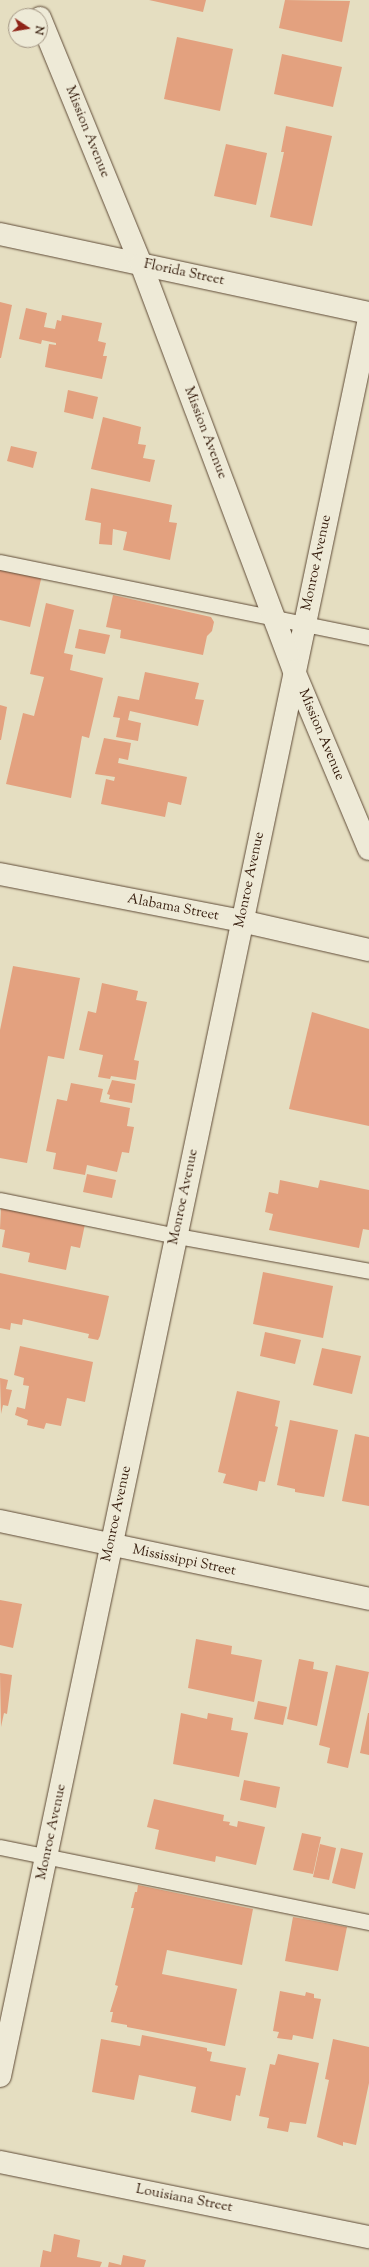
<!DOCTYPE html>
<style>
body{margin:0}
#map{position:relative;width:369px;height:2267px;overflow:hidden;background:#e5dec1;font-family:"Sorts Mill Goudy",serif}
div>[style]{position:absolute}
.building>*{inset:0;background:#e3a17f}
.roads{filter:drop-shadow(0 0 1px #604c38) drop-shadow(0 0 1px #604c38)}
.service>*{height:15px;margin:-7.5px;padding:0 7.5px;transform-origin:7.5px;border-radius:7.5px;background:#eeead7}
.minor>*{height:22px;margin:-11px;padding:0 11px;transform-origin:11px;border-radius:11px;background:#eeead7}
.secondary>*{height:22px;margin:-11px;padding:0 11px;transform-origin:11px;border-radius:11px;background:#eeead7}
span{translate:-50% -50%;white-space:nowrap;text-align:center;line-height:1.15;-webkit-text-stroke:4px #eeead7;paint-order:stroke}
.street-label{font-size:14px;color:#341b0b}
.north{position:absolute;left:8px;top:8px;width:40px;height:40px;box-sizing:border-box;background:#eeead7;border:1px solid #a49785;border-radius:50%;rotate:102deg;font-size:11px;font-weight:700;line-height:16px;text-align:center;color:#341b0b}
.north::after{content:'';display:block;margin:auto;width:14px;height:18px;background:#8f2418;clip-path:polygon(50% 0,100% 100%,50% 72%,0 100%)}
</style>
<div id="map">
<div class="building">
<div style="clip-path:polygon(149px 0,206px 0,203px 12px)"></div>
<div style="clip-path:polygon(285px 0,350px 1px,342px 42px,279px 28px)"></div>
<div style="clip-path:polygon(177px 37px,233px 49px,220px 111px,164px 99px)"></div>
<div style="clip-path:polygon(282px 54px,342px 67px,333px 107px,274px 94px)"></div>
<div style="clip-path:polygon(286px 126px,332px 136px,312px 226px,270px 217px,284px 152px,281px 152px)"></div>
<div style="clip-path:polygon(226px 144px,267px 153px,256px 205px,214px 196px)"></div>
<div style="clip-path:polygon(0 302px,12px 305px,1px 358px,0 358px)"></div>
<div style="clip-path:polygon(26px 308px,47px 313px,44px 327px,55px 329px,57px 320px,61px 321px,62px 315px,102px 323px,98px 341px,106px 343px,103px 356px,107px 356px,102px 379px,45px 367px,49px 344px,56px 345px,56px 343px,42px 340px,41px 344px,19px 339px)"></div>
<div style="clip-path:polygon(68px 390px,98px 397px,93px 419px,64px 412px)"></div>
<div style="clip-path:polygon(103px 417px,141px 427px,138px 444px,146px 445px,143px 458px,155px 460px,150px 482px,91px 469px)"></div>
<div style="clip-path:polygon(11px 446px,37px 452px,33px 468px,7px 461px)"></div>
<div style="clip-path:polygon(91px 488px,172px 505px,169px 522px,177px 523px,170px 560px,123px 550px,127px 532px,113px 529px,112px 545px,99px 544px,101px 523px,85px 520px)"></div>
<div style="clip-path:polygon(0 566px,42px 575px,30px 627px,0 620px)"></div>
<div style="clip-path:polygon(113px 595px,211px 617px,214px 622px,212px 631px,207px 636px,203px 655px,120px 638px,121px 630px,106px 627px)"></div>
<div style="clip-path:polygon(46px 603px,74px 610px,64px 653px,73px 655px,70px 670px,103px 678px,89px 738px,82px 736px,71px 798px,6px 784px,23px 713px,34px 716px,44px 677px,30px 674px)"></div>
<div style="clip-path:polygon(79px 629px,110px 635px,105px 654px,75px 648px)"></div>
<div style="clip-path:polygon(145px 672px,199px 683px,195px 699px,204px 700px,198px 726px,130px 711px,128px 720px,141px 723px,138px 741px,116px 737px,120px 718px,113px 717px,118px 696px,139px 700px)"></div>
<div style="clip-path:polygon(0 705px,7px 707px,1px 740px,0 740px)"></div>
<div style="clip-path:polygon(104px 738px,131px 743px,128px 760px,119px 758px,118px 763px,187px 777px,181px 805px,168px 802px,165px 817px,101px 804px,106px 779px,114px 781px,115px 777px,95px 774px)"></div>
<div style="clip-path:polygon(13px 966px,80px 978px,64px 1059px,48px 1056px,27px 1163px,0 1158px,0 1030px)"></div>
<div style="clip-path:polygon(102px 983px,138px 991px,136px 1000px,147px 1002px,134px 1060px,139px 1061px,136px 1080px,111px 1076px,110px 1079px,98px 1077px,103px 1055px,79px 1050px,88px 1011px,96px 1013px)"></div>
<div style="clip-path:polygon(312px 1012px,369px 1029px,369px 1126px,289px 1109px)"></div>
<div style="clip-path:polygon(112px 1080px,135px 1084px,132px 1103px,109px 1099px,110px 1095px,107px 1094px)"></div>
<div style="clip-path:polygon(71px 1083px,103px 1089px,100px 1102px,130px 1108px,127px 1126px,134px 1127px,129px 1153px,122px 1152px,117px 1172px,87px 1165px,85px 1175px,53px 1169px,56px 1153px,46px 1151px,57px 1099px,67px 1101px)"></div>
<div style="clip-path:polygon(87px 1174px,116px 1180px,112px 1198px,83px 1192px)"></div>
<div style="clip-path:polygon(280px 1180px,318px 1188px,320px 1180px,369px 1190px,369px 1230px,363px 1229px,359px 1248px,269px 1230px,273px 1214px,265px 1212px,269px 1192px,278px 1194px)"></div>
<div style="clip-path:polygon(1px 1206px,85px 1224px,80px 1248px,71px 1246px,66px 1270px,28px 1262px,30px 1253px,2px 1247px,5px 1230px,0 1229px)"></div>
<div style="clip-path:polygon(263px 1272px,333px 1286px,323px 1338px,253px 1324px)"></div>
<div style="clip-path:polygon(0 1273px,109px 1296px,100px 1336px,98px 1340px,88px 1338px,89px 1334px,23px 1319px,22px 1325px,11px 1323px,10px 1330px,0 1328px)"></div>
<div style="clip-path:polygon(265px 1332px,301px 1340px,295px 1364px,260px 1356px)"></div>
<div style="clip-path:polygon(20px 1346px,93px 1362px,85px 1402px,67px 1398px,61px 1426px,46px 1423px,44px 1429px,27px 1425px,28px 1420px,15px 1415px,17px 1407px,25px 1409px,29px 1386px,23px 1385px,24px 1378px,14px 1375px)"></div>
<div style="clip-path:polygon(322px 1348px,361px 1356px,352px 1394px,313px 1385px)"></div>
<div style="clip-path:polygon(0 1378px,8px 1380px,6px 1389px,12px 1390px,8px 1406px,3px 1405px,1px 1414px)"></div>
<div style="clip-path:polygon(237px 1391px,280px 1401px,275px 1426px,278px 1427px,265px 1482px,259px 1481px,257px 1491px,223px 1483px,226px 1474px,218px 1472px)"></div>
<div style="clip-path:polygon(290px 1420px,338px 1430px,324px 1497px,295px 1492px,295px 1489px,277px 1485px)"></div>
<div style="clip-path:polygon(355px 1434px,369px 1437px,369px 1506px,342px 1501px)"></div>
<div style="clip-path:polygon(0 1600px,22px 1604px,13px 1648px,0 1645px)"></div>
<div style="clip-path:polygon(196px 1639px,232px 1646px,231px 1654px,262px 1660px,254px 1702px,188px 1688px)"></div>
<div style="clip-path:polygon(299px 1659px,314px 1662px,313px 1669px,328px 1672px,317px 1726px,287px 1719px)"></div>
<div style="clip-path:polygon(336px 1665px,369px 1672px,348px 1768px,327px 1763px,330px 1748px,319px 1745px)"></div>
<div style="clip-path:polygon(0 1673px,12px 1675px,7px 1714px,4px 1713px,1px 1727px)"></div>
<div style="clip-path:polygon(258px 1701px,287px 1707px,283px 1725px,254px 1719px)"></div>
<div style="clip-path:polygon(181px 1713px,207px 1719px,208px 1713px,233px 1718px,231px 1730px,248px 1733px,239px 1777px,173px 1764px)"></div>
<div style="clip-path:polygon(368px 1713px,369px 1713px,369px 1755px,360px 1753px)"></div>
<div style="clip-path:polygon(244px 1780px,280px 1787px,276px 1808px,240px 1800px)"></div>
<div style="clip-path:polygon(154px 1799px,224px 1815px,223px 1821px,230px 1822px,229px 1825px,237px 1827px,238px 1821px,265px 1827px,256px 1865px,216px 1856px,215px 1862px,155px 1849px,159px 1830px,147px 1827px)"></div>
<div style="clip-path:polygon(302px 1833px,321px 1837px,313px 1874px,293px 1870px)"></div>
<div style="clip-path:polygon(320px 1844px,336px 1848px,329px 1880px,313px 1877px)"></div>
<div style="clip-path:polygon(341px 1848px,363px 1853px,355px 1889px,332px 1883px)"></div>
<div style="clip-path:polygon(138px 1885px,253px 1909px,242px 1965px,167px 1950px,162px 1974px,237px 1989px,225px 2046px,127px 2027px,127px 2025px,111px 2022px,113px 2012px,110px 2012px,118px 1986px,115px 1985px,134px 1908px,131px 1908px,135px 1892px,137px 1892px)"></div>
<div style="clip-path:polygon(293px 1917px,347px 1927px,338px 1971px,285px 1961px)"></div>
<div style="clip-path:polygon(280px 1991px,305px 1996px,306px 1992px,314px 1994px,314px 1998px,321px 1999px,313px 2039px,293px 2035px,292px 2040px,277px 2038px,279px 2032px,273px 2031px)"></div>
<div style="clip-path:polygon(142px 2035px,207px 2048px,207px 2051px,212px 2052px,210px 2061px,246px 2068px,240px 2096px,236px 2095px,231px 2121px,191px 2112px,196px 2087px,139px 2075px,134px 2100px,92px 2092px,101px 2039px,140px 2046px)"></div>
<div style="clip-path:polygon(333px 2039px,369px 2047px,369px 2083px,356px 2145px,343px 2142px,343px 2146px,317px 2137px,329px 2080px,325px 2079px)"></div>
<div style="clip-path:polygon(278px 2054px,319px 2063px,306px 2124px,290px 2122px,288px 2132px,267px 2128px,269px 2118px,259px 2116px,270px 2064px,275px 2065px)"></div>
<div style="clip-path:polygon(54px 2234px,80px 2240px,77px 2257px,102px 2262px,100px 2267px,40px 2267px,43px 2250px,51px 2252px)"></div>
<div style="clip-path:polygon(123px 2255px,146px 2260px,144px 2267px,108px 2267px,109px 2262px,121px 2265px)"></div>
</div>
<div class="roads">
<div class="service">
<div style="left:0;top:562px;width:377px;rotate:11.5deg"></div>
<div style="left:0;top:1200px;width:181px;rotate:11.5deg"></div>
<div style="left:177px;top:1236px;width:195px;rotate:10.3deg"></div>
<div style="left:0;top:1847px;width:377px;rotate:11.5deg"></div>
</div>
<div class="minor">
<div style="left:0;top:234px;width:377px;rotate:12.1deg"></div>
<div style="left:0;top:874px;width:246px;rotate:11deg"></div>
<div style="left:241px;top:921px;width:131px;rotate:12.8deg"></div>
<div style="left:0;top:1521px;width:377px;rotate:11.9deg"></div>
<div style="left:0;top:2076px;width:1795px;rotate:-78.14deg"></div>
<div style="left:0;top:2162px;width:377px;rotate:11.5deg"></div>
</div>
<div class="secondary">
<div style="left:40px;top:18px;width:266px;rotate:67.7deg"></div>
<div style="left:141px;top:264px;width:435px;rotate:69.4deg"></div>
<div style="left:294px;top:671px;width:193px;rotate:67.2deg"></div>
</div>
</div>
<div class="street-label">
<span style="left:87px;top:132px;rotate:68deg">Mission Avenue</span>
<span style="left:184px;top:273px;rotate:12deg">Florida Street</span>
<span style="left:205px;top:433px;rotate:69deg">Mission Avenue</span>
<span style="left:317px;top:563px;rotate:-78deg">Monroe Avenue</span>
<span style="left:321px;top:735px;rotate:67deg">Mission Avenue</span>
<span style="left:250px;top:880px;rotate:-78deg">Monroe Avenue</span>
<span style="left:173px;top:908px;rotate:11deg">Alabama Street</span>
<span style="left:184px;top:1197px;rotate:-78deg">Monroe Avenue</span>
<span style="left:117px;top:1514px;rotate:-78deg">Monroe Avenue</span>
<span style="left:184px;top:1561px;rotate:12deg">Mississippi Street</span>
<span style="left:52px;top:1832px;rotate:-78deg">Monroe Avenue</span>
<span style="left:184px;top:2199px;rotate:11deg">Louisiana Street</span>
</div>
<div class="north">N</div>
</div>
